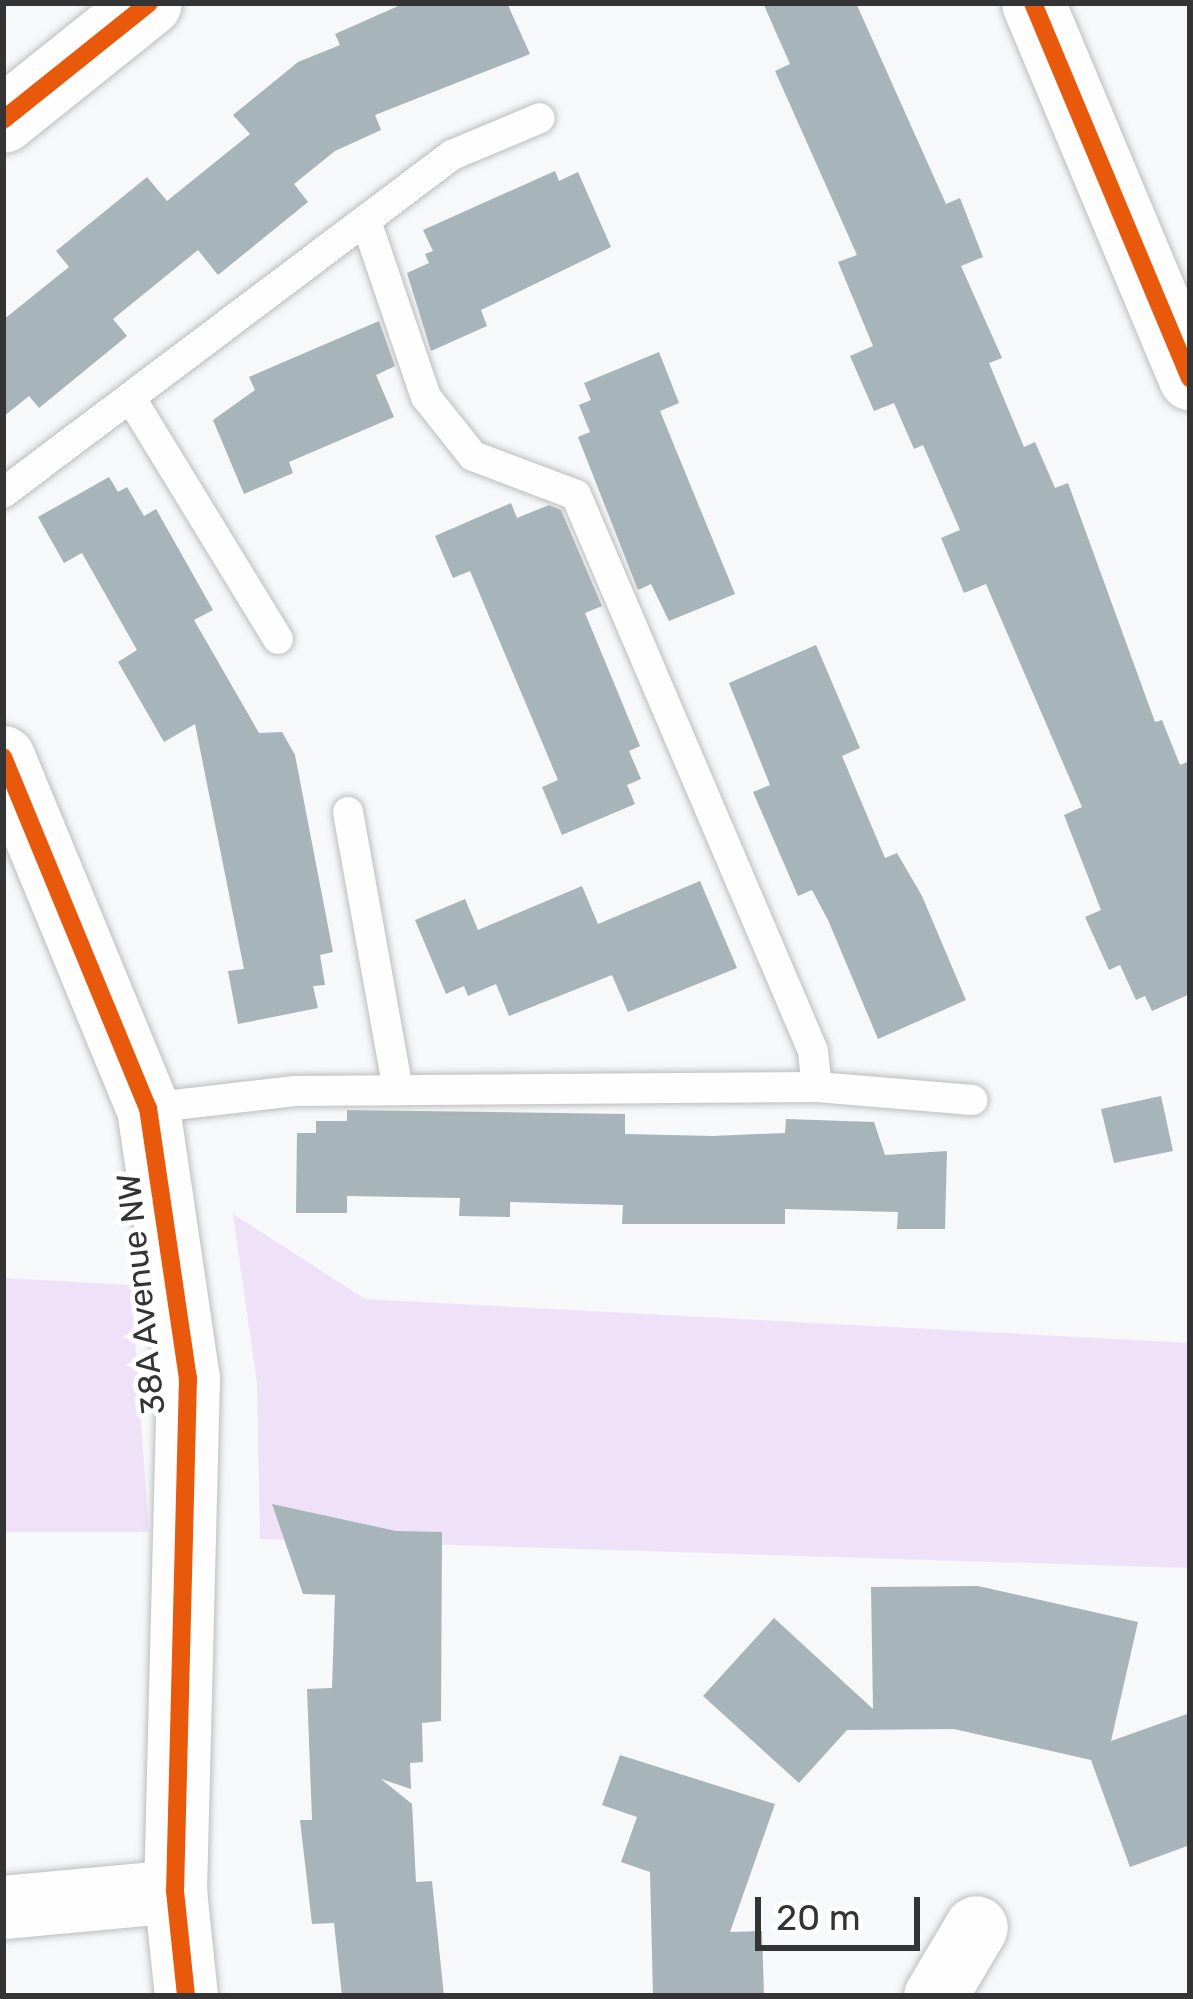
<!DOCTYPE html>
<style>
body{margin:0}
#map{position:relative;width:1193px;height:1999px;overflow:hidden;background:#f6f8f9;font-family:Rubik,sans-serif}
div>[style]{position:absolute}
.green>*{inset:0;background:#eee1f8}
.building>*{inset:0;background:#a7b4b9}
.roads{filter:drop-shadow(0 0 3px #bdbebf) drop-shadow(0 0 3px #bdbebf)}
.service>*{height:30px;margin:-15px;padding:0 15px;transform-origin:15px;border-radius:15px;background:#fefefe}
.minor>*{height:63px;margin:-31.5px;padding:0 31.5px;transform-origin:31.5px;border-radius:31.5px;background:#fefefe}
.tertiary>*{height:66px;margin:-33px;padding:0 33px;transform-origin:33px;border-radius:33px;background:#fefefe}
.cycleway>*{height:18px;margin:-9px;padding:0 9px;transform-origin:9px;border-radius:9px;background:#e8590c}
span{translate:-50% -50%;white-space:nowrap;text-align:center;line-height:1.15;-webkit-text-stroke:10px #fff;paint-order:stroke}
.street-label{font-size:33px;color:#343435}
.frame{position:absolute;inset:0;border:6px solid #343435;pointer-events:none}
.scale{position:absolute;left:755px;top:1897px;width:165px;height:54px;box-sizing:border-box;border:6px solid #343435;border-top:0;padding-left:15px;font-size:36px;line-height:42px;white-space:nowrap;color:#343435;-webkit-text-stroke:9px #fff;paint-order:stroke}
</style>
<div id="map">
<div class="green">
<div style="clip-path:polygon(233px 1214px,365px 1299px,1190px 1343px,1190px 1568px,260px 1539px,257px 1383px)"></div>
<div style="clip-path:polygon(3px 1278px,131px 1285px,149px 1532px,3px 1532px)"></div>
</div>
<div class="building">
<div style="clip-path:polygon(405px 3px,507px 3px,530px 54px,375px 115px,381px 130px,335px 151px,294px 184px,308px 202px,218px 275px,198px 250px,113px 319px,127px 336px,39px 408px,29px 396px,3px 417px,3px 320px,69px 267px,56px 251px,147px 177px,167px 201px,250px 134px,233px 115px,298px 62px,340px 45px,335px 34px)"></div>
<div style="clip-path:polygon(763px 3px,856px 3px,946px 204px,960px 198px,983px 257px,961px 266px,1002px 358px,989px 363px,1024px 447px,1035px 442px,1055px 488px,1068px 483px,1155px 722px,1162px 720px,1180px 765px,1190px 761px,1190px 994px,1152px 1011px,1145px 996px,1136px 1000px,1120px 965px,1109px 970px,1085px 917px,1101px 910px,1064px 815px,1082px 807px,986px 584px,964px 593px,941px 538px,960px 530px,923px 445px,914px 449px,894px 403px,874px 411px,850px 356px,873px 346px,838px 262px,857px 255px,775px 71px,790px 64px)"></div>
<div style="clip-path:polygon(555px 171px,559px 181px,578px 172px,611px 247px,481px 310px,487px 326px,431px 351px,407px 273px,429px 263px,425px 254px,433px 251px,423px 230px)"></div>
<div style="clip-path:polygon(379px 321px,395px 366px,376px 375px,394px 417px,289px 462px,293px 473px,244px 494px,213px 420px,255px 390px,249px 377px)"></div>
<div style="clip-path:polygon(659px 352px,679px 403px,660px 411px,735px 594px,669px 621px,651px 584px,638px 590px,578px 437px,590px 432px,579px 405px,591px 400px,584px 383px)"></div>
<div style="clip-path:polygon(109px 477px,118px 492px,127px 487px,144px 516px,156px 509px,213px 610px,194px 620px,259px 733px,282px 732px,295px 755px,333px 952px,320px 955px,325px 985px,313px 986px,318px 1008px,238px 1024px,228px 971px,244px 969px,195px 724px,164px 742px,118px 662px,137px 650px,82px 553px,64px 563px,38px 517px)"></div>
<div style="clip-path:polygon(511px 503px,517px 518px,549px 505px,561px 510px,602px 606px,585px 613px,640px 746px,629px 751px,641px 779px,627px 785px,635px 804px,562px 835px,542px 787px,558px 780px,470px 571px,453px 578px,435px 536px)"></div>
<div style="clip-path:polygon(816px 645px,860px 748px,842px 756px,885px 858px,897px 853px,922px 896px,966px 1000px,878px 1039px,828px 920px,812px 890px,798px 896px,753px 792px,770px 785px,729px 683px)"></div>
<div style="clip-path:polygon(700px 881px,737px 968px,628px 1012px,612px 975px,509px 1016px,496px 984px,468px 996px,464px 986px,446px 994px,415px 920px,465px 899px,478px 930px,582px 886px,598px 924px)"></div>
<div style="clip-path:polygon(1161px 1096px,1173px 1151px,1114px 1163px,1101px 1109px)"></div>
<div style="clip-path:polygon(347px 1110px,625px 1114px,625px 1134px,712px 1136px,785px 1133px,786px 1119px,874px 1122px,885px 1155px,947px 1151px,945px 1229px,897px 1229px,898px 1212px,785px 1209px,785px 1224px,622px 1224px,623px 1205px,510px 1202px,510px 1217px,459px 1216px,460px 1198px,347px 1196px,347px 1213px,296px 1213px,297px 1133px,316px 1133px,316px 1121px,347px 1121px)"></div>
<div style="clip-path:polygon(272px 1504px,396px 1531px,442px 1532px,441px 1721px,422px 1723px,423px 1762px,410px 1763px,411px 1789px,381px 1779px,412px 1804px,416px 1882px,432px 1881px,444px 1996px,342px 1996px,334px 1923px,312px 1924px,300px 1820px,312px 1820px,307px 1689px,332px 1688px,335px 1595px,303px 1594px)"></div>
<div style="clip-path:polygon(978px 1586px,1138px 1622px,1111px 1741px,1190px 1713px,1190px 1845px,1130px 1867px,1091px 1760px,954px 1729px,847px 1730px,799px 1783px,703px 1696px,774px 1618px,873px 1709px,871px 1587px)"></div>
<div style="clip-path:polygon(620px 1755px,775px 1804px,730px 1932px,762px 1931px,764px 1996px,653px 1996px,650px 1872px,621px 1862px,637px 1817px,602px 1805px)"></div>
</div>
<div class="roads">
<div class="service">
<div style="left:367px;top:224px;width:183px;rotate:71.2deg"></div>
<div style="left:426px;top:397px;width:75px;rotate:51.5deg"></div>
<div style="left:473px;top:456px;width:110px;rotate:20.7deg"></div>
<div style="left:576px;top:495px;width:604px;rotate:66.91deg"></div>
<div style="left:813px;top:1051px;width:36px;rotate:84deg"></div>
<div style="left:817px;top:1087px;width:156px;rotate:4.8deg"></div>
<div style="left:132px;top:400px;width:280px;rotate:58.6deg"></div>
<div style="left:3px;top:493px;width:562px;rotate:-36.97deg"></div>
<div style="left:452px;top:155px;width:95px;rotate:-22.8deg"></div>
<div style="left:348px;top:812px;width:281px;rotate:79.8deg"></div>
<div style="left:148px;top:1108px;width:148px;rotate:-6.6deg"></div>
<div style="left:295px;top:1091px;width:522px;rotate:-0.44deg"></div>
</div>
<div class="minor">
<div style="left:1033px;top:3px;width:407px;rotate:67.3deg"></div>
<div style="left:3px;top:757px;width:380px;rotate:67.6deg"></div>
<div style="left:148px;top:1108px;width:273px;rotate:81.6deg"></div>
<div style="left:188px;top:1378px;width:513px;rotate:91.45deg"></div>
<div style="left:175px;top:1891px;width:106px;rotate:84deg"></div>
<div style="left:3px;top:1907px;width:173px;rotate:-5.3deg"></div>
<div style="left:935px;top:1996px;width:80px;rotate:-59.3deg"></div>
</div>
<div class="tertiary">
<div style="left:3px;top:120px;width:187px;rotate:-38.7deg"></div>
</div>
</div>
<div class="cycleway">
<div style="left:1033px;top:3px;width:407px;rotate:67.3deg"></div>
<div style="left:3px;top:120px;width:187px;rotate:-38.7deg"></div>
<div style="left:3px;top:757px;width:380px;rotate:67.6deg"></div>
<div style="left:148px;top:1108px;width:273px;rotate:81.6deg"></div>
<div style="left:188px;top:1378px;width:513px;rotate:91.45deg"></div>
<div style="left:175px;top:1891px;width:106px;rotate:84deg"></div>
</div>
<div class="street-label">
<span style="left:141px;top:1294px;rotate:-96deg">38A Avenue NW</span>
</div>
<div class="frame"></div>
<div class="scale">20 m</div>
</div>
